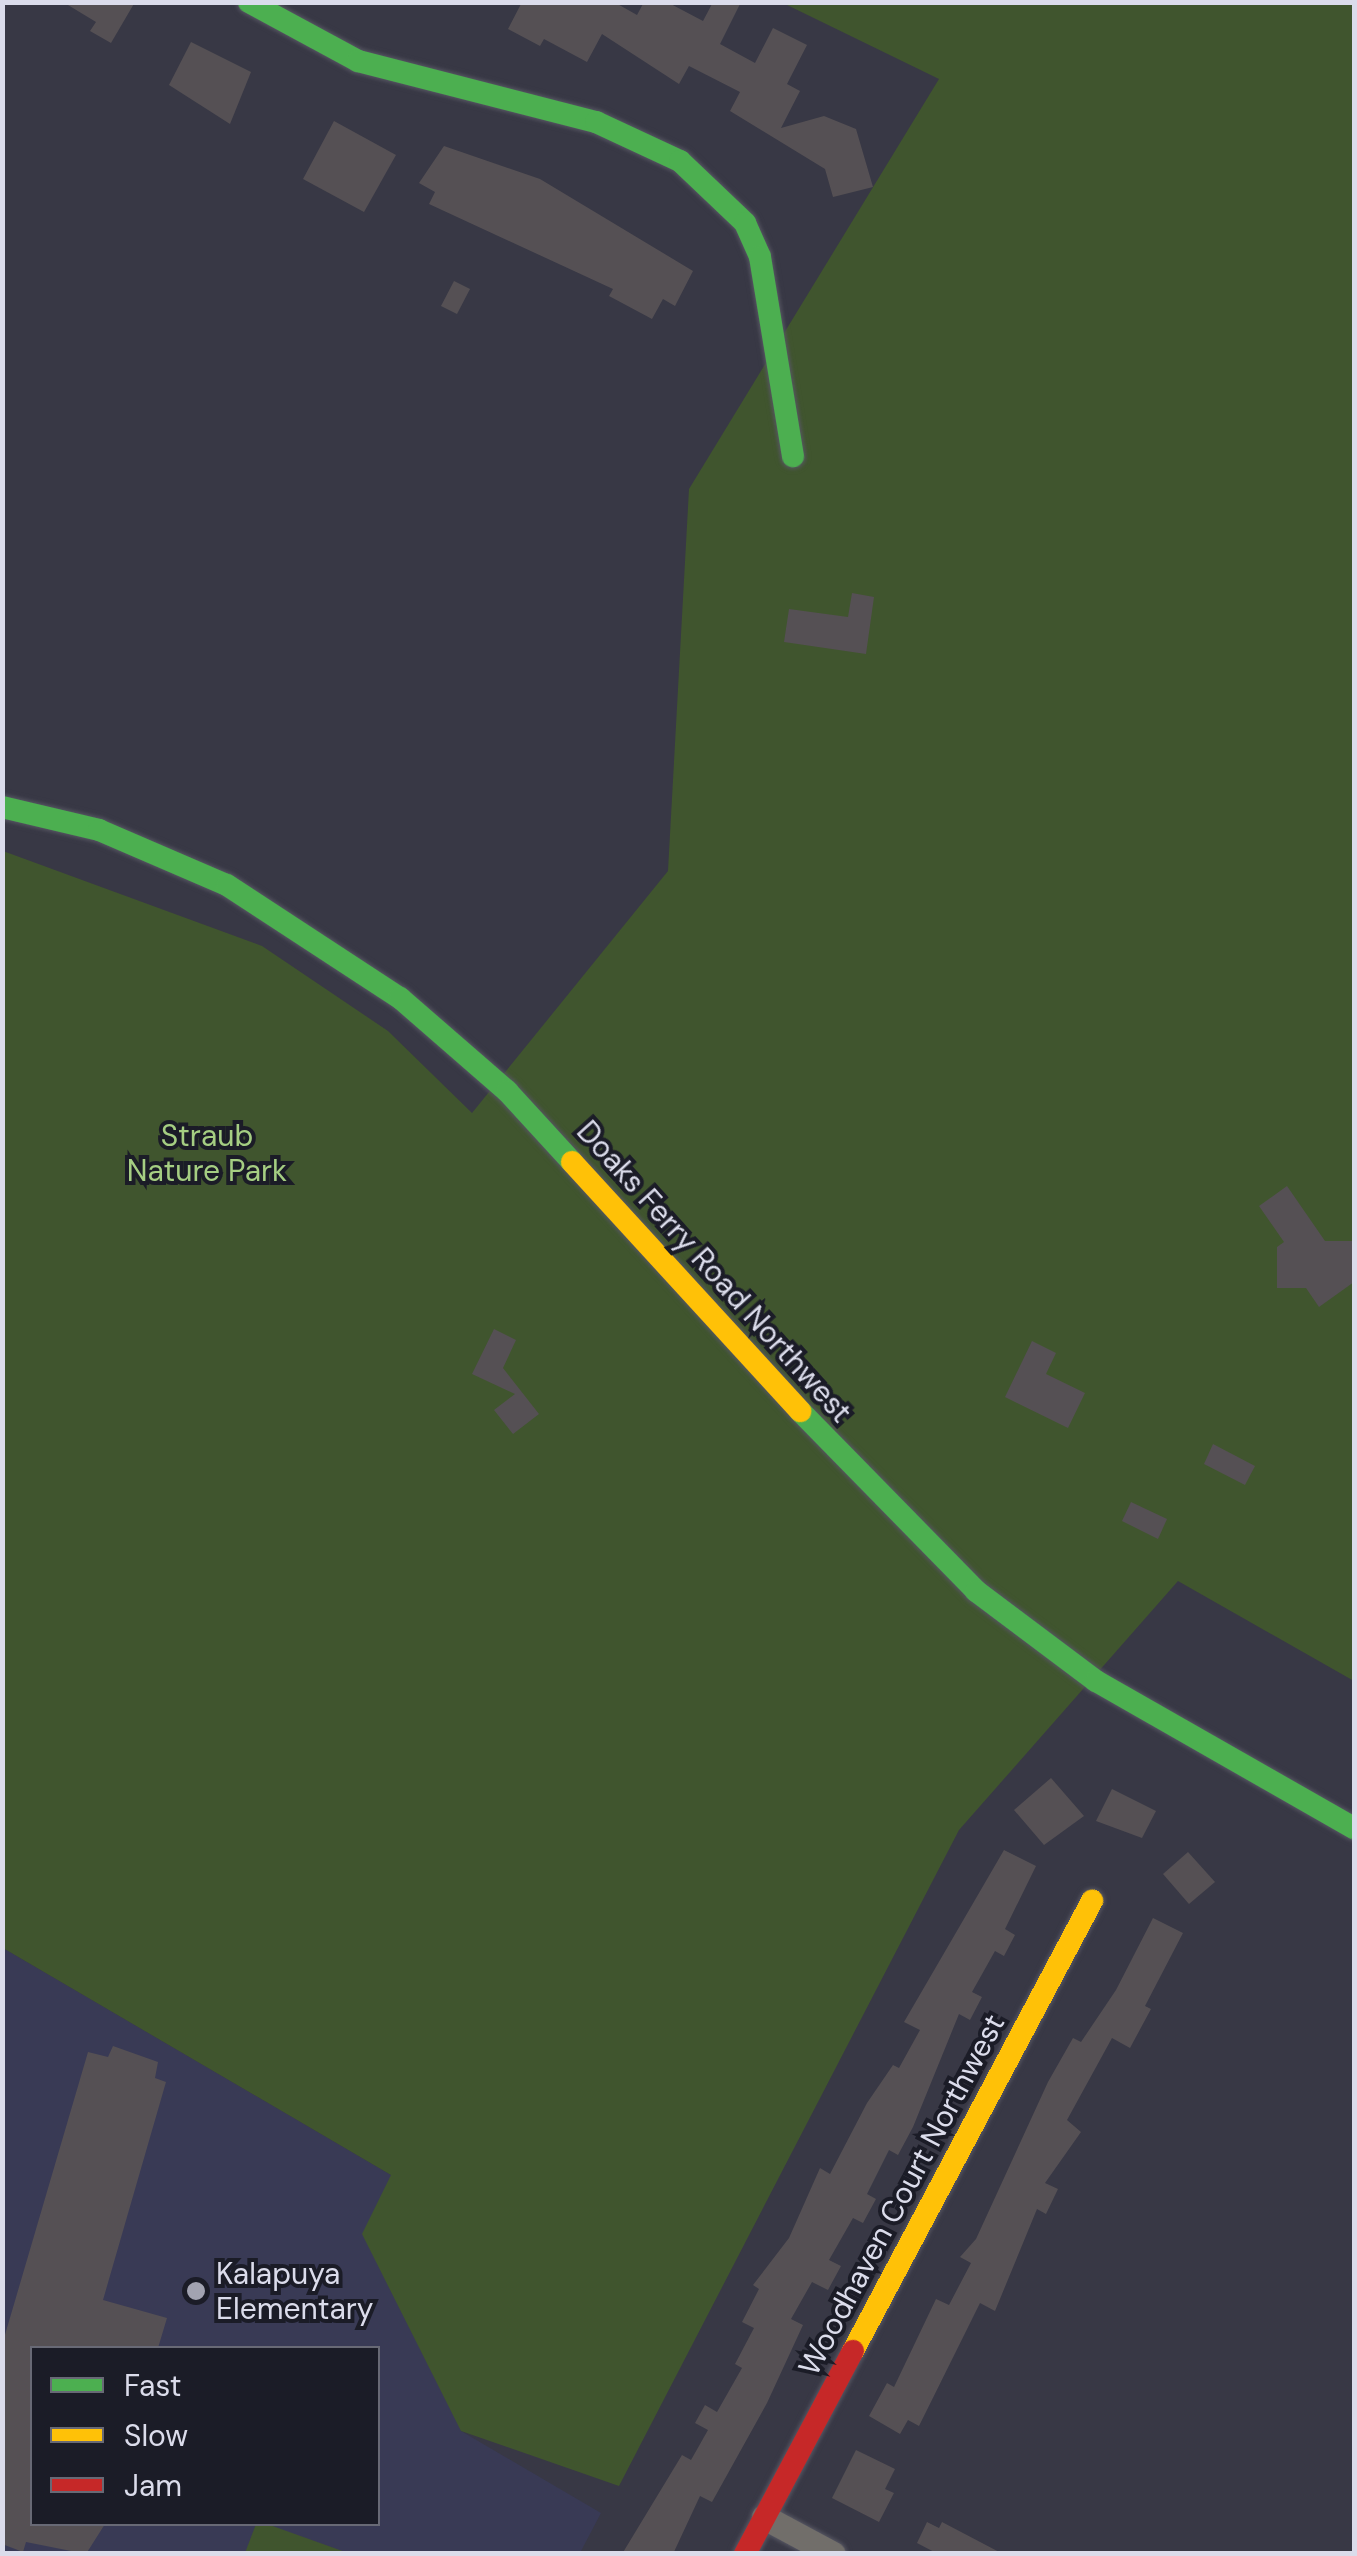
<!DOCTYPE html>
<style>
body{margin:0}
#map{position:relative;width:1357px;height:2556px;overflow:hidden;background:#383845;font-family:"DM Sans",sans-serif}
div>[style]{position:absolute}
.built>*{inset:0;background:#393a55}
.green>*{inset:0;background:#40552e}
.building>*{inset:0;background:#555054}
.roads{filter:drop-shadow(0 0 2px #565662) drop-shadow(0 0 2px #565662)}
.street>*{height:25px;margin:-12.5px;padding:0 12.5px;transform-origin:12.5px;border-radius:12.5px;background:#716e6a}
.fast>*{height:22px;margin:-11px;padding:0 11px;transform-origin:11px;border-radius:11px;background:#4caf50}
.slow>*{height:22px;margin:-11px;padding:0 11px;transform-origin:11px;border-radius:11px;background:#ffc107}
.jam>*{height:22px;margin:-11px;padding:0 11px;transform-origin:11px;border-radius:11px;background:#c62828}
.dots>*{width:28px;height:28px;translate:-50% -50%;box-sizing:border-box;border:5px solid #1b1c27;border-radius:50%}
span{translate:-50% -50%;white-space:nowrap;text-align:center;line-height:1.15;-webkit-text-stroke:8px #1b1c27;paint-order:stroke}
.park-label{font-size:30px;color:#a5ce82}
.street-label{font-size:30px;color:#dbdceb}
.poi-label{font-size:30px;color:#dbdceb}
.left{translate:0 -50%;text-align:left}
.frame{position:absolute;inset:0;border:5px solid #dbdceb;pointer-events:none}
.legend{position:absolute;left:30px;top:2346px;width:350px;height:180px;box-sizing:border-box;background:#1b1c27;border:2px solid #686975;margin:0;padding:12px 18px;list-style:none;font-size:30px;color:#dbdceb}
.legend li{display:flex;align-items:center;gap:20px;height:50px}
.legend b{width:50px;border:2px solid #686975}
</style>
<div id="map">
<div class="built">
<div style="clip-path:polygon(evenodd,3px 1948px,391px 2175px,461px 2431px,601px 2513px,580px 2553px,3px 2554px,3px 1948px,32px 2348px,378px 2348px,378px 2524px,32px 2524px,32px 2348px)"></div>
</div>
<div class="green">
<div style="clip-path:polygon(783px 3px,1354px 3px,1354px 1681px,1178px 1581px,959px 1830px,619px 2486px,461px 2431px,362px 2234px,391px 2175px,3px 1948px,3px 851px,262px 946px,388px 1031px,472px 1113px,668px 871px,689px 489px,939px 79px)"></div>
<div style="clip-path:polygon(256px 2524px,267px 2524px,348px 2553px,245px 2553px)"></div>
</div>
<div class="building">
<div style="clip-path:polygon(63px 2px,135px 2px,111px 43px,90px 31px,96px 22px)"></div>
<div style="clip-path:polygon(522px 2px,614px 2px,637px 15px,644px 2px,667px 2px,703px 21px,713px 2px,741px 2px,720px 44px,755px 63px,773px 28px,807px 45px,787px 84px,800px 91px,781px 128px,824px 116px,856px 129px,873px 187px,833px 197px,825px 169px,730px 111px,740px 92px,689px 66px,679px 84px,602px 34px,587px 62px,544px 39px,540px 46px,508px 29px)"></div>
<div style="clip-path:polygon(191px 42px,251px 72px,230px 124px,169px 85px)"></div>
<div style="clip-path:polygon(334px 121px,396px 155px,364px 212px,303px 179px)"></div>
<div style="clip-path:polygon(444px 146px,540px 179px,693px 271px,675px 306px,663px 299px,652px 319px,609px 296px,613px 289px,429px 204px,435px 192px,419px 183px)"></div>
<div style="clip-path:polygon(454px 281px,470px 289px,457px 314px,441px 306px)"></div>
<div style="clip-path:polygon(852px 593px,874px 597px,866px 654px,784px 642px,789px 609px,848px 617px)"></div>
<div style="clip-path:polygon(1287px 1186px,1325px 1241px,1354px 1241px,1354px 1282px,1319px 1307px,1306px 1288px,1277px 1288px,1277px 1247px,1284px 1242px,1259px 1206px)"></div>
<div style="clip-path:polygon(494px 1329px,516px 1340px,503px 1368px,539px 1414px,513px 1434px,494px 1410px,515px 1394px,472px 1374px)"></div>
<div style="clip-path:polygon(1032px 1341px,1056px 1353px,1046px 1374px,1085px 1393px,1068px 1428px,1005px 1397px)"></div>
<div style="clip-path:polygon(1213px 1444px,1255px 1466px,1245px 1485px,1204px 1464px)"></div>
<div style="clip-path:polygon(1131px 1502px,1167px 1519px,1158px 1539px,1122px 1521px)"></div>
<div style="clip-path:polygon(1051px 1778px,1084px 1816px,1044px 1845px,1014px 1810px)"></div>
<div style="clip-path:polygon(1112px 1789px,1156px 1811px,1142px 1838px,1096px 1821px)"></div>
<div style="clip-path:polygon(1004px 1850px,1036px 1866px,1005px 1929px,1015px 1935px,1004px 1956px,995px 1951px,972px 1992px,982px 1997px,970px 2020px,959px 2014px,913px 2127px,898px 2155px,889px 2150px,867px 2194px,876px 2199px,863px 2223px,853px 2218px,829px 2260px,841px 2266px,828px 2290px,812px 2282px,791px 2319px,803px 2325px,767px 2403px,712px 2502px,700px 2496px,673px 2554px,622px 2554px,682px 2455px,691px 2460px,708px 2430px,695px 2423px,705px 2405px,717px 2412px,742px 2368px,735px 2364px,754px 2328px,742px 2322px,759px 2289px,753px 2285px,789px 2238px,820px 2168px,830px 2174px,867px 2103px,893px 2065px,899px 2068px,920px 2030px,904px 2022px)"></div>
<div style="clip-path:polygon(1188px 1852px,1215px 1882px,1189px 1904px,1163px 1874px)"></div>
<div style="clip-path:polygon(1153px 1918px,1183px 1933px,1145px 2006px,1151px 2009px,1130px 2048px,1112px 2038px,1067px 2120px,1081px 2132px,1045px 2183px,1058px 2189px,1046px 2214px,1037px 2209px,995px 2311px,980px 2303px,919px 2426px,908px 2420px,900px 2434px,869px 2416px,887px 2383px,894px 2387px,936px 2299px,949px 2305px,971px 2263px,960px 2257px,976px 2239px,1048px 2082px,1073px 2038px,1081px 2042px,1116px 1990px)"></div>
<div style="clip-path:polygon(113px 2046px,158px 2062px,155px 2078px,166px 2082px,103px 2300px,167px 2318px,158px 2348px,32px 2348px,32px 2524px,105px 2524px,86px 2554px,26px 2542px,23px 2552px,2px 2544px,2px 2345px,88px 2052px,108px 2057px)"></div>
<div style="clip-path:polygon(856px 2450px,895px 2469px,885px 2489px,894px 2493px,879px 2522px,832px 2498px)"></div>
<div style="clip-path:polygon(927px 2522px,939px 2528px,942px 2522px,1003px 2554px,938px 2554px,917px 2543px)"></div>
</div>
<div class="roads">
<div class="street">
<div style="left:764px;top:2517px;width:78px;rotate:28.2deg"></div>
</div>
<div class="fast">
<div style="left:249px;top:2px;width:124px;rotate:28.4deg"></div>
<div style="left:358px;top:61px;width:246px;rotate:14.4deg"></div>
<div style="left:596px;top:122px;width:93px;rotate:24.9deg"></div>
<div style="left:680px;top:161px;width:90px;rotate:43.6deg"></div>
<div style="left:745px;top:223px;width:37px;rotate:66deg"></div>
<div style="left:760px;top:257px;width:202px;rotate:80.6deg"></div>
<div style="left:2px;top:807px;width:100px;rotate:13.3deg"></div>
<div style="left:99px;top:830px;width:139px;rotate:23.3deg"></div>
<div style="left:227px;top:885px;width:207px;rotate:33.2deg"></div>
<div style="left:400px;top:998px;width:142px;rotate:41deg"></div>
<div style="left:507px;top:1091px;width:96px;rotate:47.5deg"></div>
<div style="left:800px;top:1411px;width:252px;rotate:45.6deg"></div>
<div style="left:976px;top:1591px;width:150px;rotate:36.9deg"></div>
<div style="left:1096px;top:1681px;width:297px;rotate:29.7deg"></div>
</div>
<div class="slow">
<div style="left:572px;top:1162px;width:338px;rotate:47.5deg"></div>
<div style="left:853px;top:2351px;width:510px;rotate:-62.03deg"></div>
</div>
<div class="jam">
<div style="left:745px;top:2554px;width:230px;rotate:-62deg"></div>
</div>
</div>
<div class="dots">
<div style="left:196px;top:2291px;background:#a2a3b1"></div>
</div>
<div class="park-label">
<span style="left:207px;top:1153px">Straub<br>Nature Park</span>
</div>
<div class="street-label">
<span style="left:714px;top:1272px;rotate:48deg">Doaks Ferry Road Northwest</span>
<span style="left:902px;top:2195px;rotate:-62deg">Woodhaven Court Northwest</span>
</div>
<div class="poi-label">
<span class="left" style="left:216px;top:2291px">Kalapuya<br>Elementary</span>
</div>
<div class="frame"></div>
<ul class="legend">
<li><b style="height:12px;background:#4caf50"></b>Fast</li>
<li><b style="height:12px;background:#ffc107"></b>Slow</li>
<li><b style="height:12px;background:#c62828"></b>Jam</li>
</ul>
</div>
